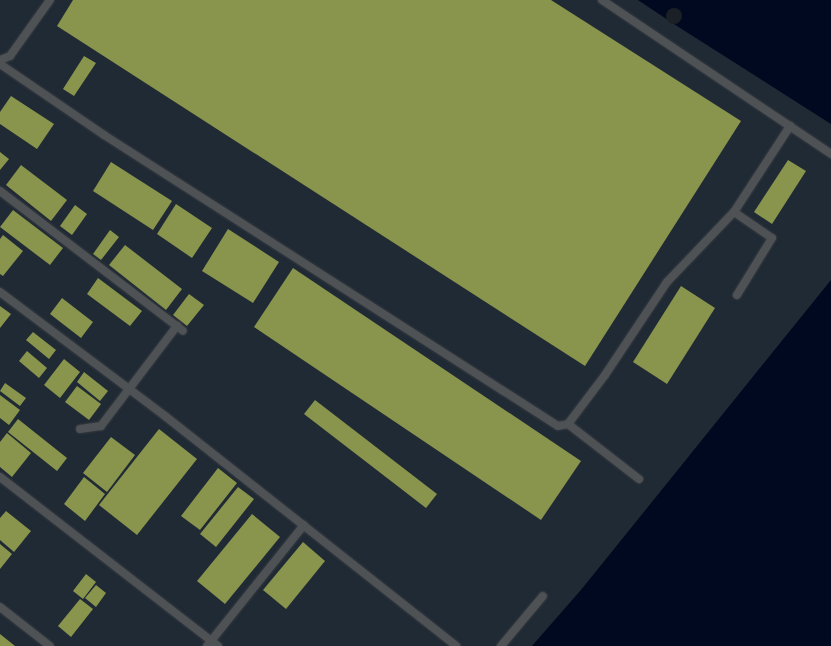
<!DOCTYPE html>
<style>
body{margin:0}
#map{position:relative;width:831px;height:646px;overflow:hidden;background:#1b2026;font-family:"Archivo Narrow",sans-serif}
div>[style]{position:absolute}
.built>*{inset:0;background:#202a34}
.water>*{inset:0;background:#000920}
.pier>*{inset:0;background:#1b2026}
.round{border-radius:50%}
.building>*{inset:0;background:#89944d}
.roads{filter:drop-shadow(0 0 1px #363b41) drop-shadow(0 0 1px #363b41)}
.lane>*{height:8px;margin:-4px;padding:0 4px;transform-origin:4px;border-radius:4px;background:#4f5255}
span{translate:-50% -50%;white-space:nowrap;text-align:center;line-height:1.15;-webkit-text-stroke:5px #1b2026;paint-order:stroke}
</style>
<div id="map">
<div class="built">
<div style="clip-path:polygon(0 0,638px 0,831px 124px,831px 280px,581px 590px,532px 646px,0 646px)"></div>
</div>
<div class="water">
<div style="clip-path:polygon(638px 0,831px 0,831px 124px,677px 26px)"></div>
<div style="clip-path:polygon(831px 280px,831px 646px,532px 646px,581px 590px)"></div>
</div>
<div class="pier">
<div class="round" style="left:666px;top:8px;width:16px;height:16px"></div>
</div>
<div class="building">
<div style="clip-path:polygon(73px 0,551px 0,741px 121px,585px 366px,57px 26px)"></div>
<div style="clip-path:polygon(84px 56px,96px 63px,74px 96px,63px 89px)"></div>
<div style="clip-path:polygon(11px 96px,54px 124px,37px 149px,0 124px,0 112px)"></div>
<div style="clip-path:polygon(0 152px,9px 159px,0 170px)"></div>
<div style="clip-path:polygon(788px 160px,806px 171px,772px 224px,754px 212px)"></div>
<div style="clip-path:polygon(111px 162px,172px 201px,153px 230px,93px 191px)"></div>
<div style="clip-path:polygon(21px 165px,67px 200px,51px 221px,6px 185px)"></div>
<div style="clip-path:polygon(176px 204px,212px 228px,192px 258px,157px 234px)"></div>
<div style="clip-path:polygon(75px 205px,87px 214px,72px 235px,60px 226px)"></div>
<div style="clip-path:polygon(13px 210px,63px 248px,50px 265px,0 227px)"></div>
<div style="clip-path:polygon(228px 229px,279px 262px,253px 303px,202px 271px)"></div>
<div style="clip-path:polygon(110px 230px,119px 237px,101px 260px,93px 254px)"></div>
<div style="clip-path:polygon(3px 235px,23px 251px,3px 276px,0 274px,0 239px)"></div>
<div style="clip-path:polygon(125px 245px,182px 289px,166px 310px,109px 265px)"></div>
<div style="clip-path:polygon(293px 268px,581px 461px,541px 520px,254px 327px)"></div>
<div style="clip-path:polygon(98px 278px,142px 311px,130px 326px,87px 294px)"></div>
<div style="clip-path:polygon(681px 286px,715px 308px,667px 384px,633px 362px)"></div>
<div style="clip-path:polygon(189px 294px,204px 305px,187px 326px,173px 315px)"></div>
<div style="clip-path:polygon(62px 298px,93px 322px,81px 338px,50px 314px)"></div>
<div style="clip-path:polygon(0 306px,11px 314px,0 328px)"></div>
<div style="clip-path:polygon(33px 332px,56px 350px,49px 359px,26px 340px)"></div>
<div style="clip-path:polygon(27px 351px,47px 368px,39px 378px,19px 361px)"></div>
<div style="clip-path:polygon(64px 359px,80px 372px,60px 398px,44px 385px)"></div>
<div style="clip-path:polygon(84px 372px,108px 391px,100px 401px,77px 382px)"></div>
<div style="clip-path:polygon(5px 383px,26px 398px,20px 406px,0 391px)"></div>
<div style="clip-path:polygon(77px 386px,101px 404px,89px 420px,65px 402px)"></div>
<div style="clip-path:polygon(0 395px,20px 410px,9px 425px,0 418px)"></div>
<div style="clip-path:polygon(315px 400px,437px 494px,426px 508px,304px 414px)"></div>
<div style="clip-path:polygon(18px 419px,67px 458px,57px 471px,8px 432px)"></div>
<div style="clip-path:polygon(159px 429px,197px 459px,137px 535px,99px 505px)"></div>
<div style="clip-path:polygon(7px 433px,31px 453px,12px 477px,0 467px,0 442px)"></div>
<div style="clip-path:polygon(111px 437px,135px 455px,107px 492px,83px 473px)"></div>
<div style="clip-path:polygon(218px 468px,237px 483px,200px 530px,181px 516px)"></div>
<div style="clip-path:polygon(84px 477px,105px 494px,85px 521px,64px 504px)"></div>
<div style="clip-path:polygon(238px 487px,254px 499px,216px 547px,200px 534px)"></div>
<div style="clip-path:polygon(6px 511px,31px 531px,14px 552px,0 540px,0 518px)"></div>
<div style="clip-path:polygon(252px 514px,280px 537px,225px 604px,197px 581px)"></div>
<div style="clip-path:polygon(303px 542px,325px 561px,286px 609px,263px 590px)"></div>
<div style="clip-path:polygon(0 544px,12px 554px,0 569px)"></div>
<div style="clip-path:polygon(86px 574px,96px 582px,83px 599px,73px 591px)"></div>
<div style="clip-path:polygon(96px 585px,106px 593px,96px 607px,85px 598px)"></div>
<div style="clip-path:polygon(80px 599px,93px 609px,71px 637px,58px 626px)"></div>
<div style="clip-path:polygon(0 634px,15px 646px,0 646px)"></div>
</div>
<div class="roads">
<div class="lane">
<div style="left:602px;top:0;width:276px;rotate:33.9deg"></div>
<div style="left:0;top:60px;width:11px;rotate:-22deg"></div>
<div style="left:10px;top:56px;width:69px;rotate:-54.5deg"></div>
<div style="left:0;top:64px;width:126px;rotate:34.3deg"></div>
<div style="left:104px;top:135px;width:539px;rotate:32.66deg"></div>
<div style="left:558px;top:426px;width:10px;rotate:-11deg"></div>
<div style="left:568px;top:424px;width:61px;rotate:-52.9deg"></div>
<div style="left:605px;top:375px;width:112px;rotate:-56.3deg"></div>
<div style="left:667px;top:282px;width:97px;rotate:-46.3deg"></div>
<div style="left:734px;top:212px;width:103px;rotate:-56.9deg"></div>
<div style="left:0;top:191px;width:230px;rotate:37.4deg"></div>
<div style="left:734px;top:212px;width:46px;rotate:34.4deg"></div>
<div style="left:772px;top:238px;width:67px;rotate:121.6deg"></div>
<div style="left:0;top:292px;width:206px;rotate:36.9deg"></div>
<div style="left:165px;top:416px;width:371px;rotate:38.3deg"></div>
<div style="left:568px;top:424px;width:90px;rotate:37.8deg"></div>
<div style="left:80px;top:429px;width:21px;rotate:-8deg"></div>
<div style="left:101px;top:426px;width:126px;rotate:-52.8deg"></div>
<div style="left:0;top:477px;width:276px;rotate:37.8deg"></div>
<div style="left:0;top:607px;width:63px;rotate:38deg"></div>
<div style="left:207px;top:646px;width:155px;rotate:-51.3deg"></div>
<div style="left:501px;top:646px;width:65px;rotate:-50deg"></div>
</div>
</div>
</div>
